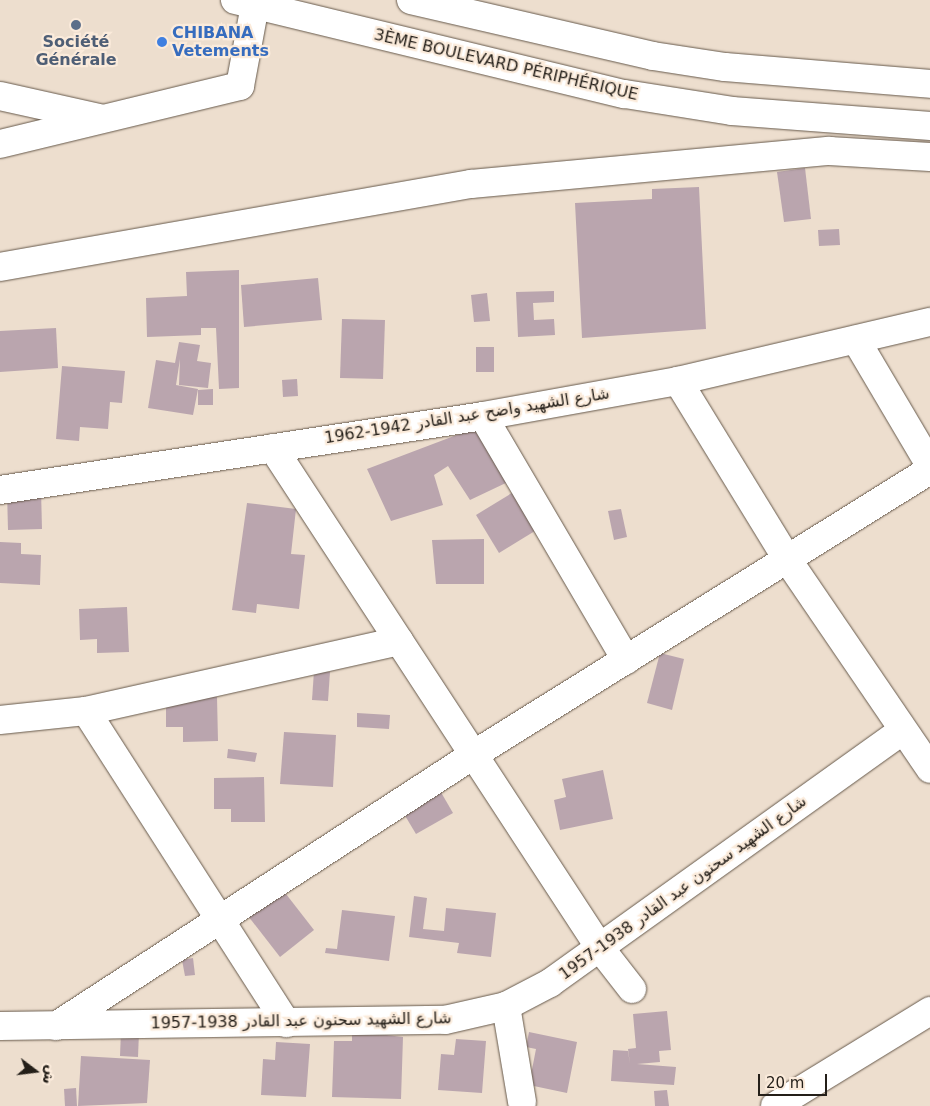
<!DOCTYPE html>
<meta charset="utf-8">
<style>
body{margin:0}
#map{position:relative;width:930px;height:1106px;overflow:hidden;background:#eddece;font-family:"DejaVu Sans","Noto Naskh Arabic",sans-serif}
div>[style]{position:absolute}
.building>*{inset:0;background:#baa5ae}
.roads{filter:drop-shadow(0 0 1px #675a4c) drop-shadow(0 0 1px #675a4c)}
.street>*{height:28px;margin:-14px;padding:0 14px;transform-origin:14px;border-radius:14px;background:#fff}
.primary>*{height:28px;margin:-14px;padding:0 14px;transform-origin:14px;border-radius:14px;background:#fff}
.dots>*{width:14px;height:14px;translate:-50% -50%;box-sizing:border-box;border:2px solid #fbebdb;border-radius:50%}
span{translate:-50% -50%;white-space:nowrap;text-align:center;line-height:1.15;-webkit-text-stroke:4.5px #fbebdb;paint-order:stroke}
.shop-label{font-size:16px;color:#366cbe;font-weight:700}
.left{translate:0 -50%;text-align:left}
.service-label{font-size:16px;color:#4e5e75;font-weight:700}
.street-label{font-size:16px;color:#241f19}
.north{position:absolute;left:10px;top:1046px;width:50px;height:50px;-webkit-text-stroke:4px #fbebdb;paint-order:stroke;rotate:105deg;font-size:14px;font-weight:700;line-height:20px;text-align:center;color:#241f19}
.north::after{content:'';display:block;margin:auto;width:18px;height:22px;background:#241f19;clip-path:polygon(50% 0,100% 100%,50% 72%,0 100%)}
.scale{position:absolute;left:758px;top:1074px;width:69px;height:22px;box-sizing:border-box;border:2px solid #241f19;border-top:0;padding-left:6px;font-size:15px;line-height:18px;white-space:nowrap;color:#241f19;-webkit-text-stroke:4px #fbebdb;paint-order:stroke}
</style>
<div id="map">
<div class="building">
<div style="clip-path:polygon(805px 168px,811px 219px,784px 222px,777px 172px)"></div>
<div style="clip-path:polygon(699px 187px,706px 329px,582px 338px,575px 203px,652px 199px,652px 189px)"></div>
<div style="clip-path:polygon(839px 229px,840px 245px,819px 246px,818px 230px)"></div>
<div style="clip-path:polygon(239px 270px,239px 388px,219px 389px,216px 328px,201px 328px,201px 335px,147px 337px,146px 298px,187px 296px,186px 272px)"></div>
<div style="clip-path:polygon(318px 278px,322px 320px,244px 327px,241px 285px)"></div>
<div style="clip-path:polygon(554px 291px,554px 302px,533px 303px,534px 320px,554px 319px,555px 335px,518px 337px,516px 292px)"></div>
<div style="clip-path:polygon(487px 293px,490px 321px,474px 322px,471px 295px)"></div>
<div style="clip-path:polygon(342px 319px,385px 320px,383px 379px,340px 378px)"></div>
<div style="clip-path:polygon(56px 328px,58px 368px,0 372px,0 331px)"></div>
<div style="clip-path:polygon(179px 342px,200px 345px,197px 361px,211px 363px,208px 388px,179px 385px,180px 359px,176px 385px,198px 389px,193px 415px,148px 408px,156px 360px,175px 363px)"></div>
<div style="clip-path:polygon(476px 347px,494px 347px,494px 372px,476px 372px)"></div>
<div style="clip-path:polygon(62px 366px,125px 371px,122px 403px,110px 402px,108px 429px,80px 427px,79px 441px,56px 439px)"></div>
<div style="clip-path:polygon(297px 379px,298px 396px,283px 397px,282px 380px)"></div>
<div style="clip-path:polygon(213px 389px,213px 405px,198px 405px,198px 390px)"></div>
<div style="clip-path:polygon(483px 425px,514px 479px,470px 500px,448px 466px,434px 475px,443px 505px,391px 521px,367px 469px)"></div>
<div style="clip-path:polygon(520px 488px,543px 526px,499px 553px,476px 515px)"></div>
<div style="clip-path:polygon(41px 489px,42px 529px,8px 530px,7px 491px)"></div>
<div style="clip-path:polygon(247px 503px,296px 509px,291px 554px,305px 555px,299px 609px,257px 604px,256px 613px,232px 610px)"></div>
<div style="clip-path:polygon(621px 509px,627px 537px,614px 540px,608px 511px)"></div>
<div style="clip-path:polygon(484px 539px,484px 584px,436px 584px,432px 540px)"></div>
<div style="clip-path:polygon(0 542px,21px 543px,21px 554px,41px 555px,40px 585px,0 583px)"></div>
<div style="clip-path:polygon(127px 607px,129px 652px,97px 653px,97px 639px,80px 640px,79px 609px)"></div>
<div style="clip-path:polygon(660px 653px,684px 659px,672px 710px,647px 703px)"></div>
<div style="clip-path:polygon(314px 671px,330px 672px,328px 701px,312px 700px)"></div>
<div style="clip-path:polygon(217px 697px,218px 741px,183px 742px,183px 727px,166px 727px,166px 698px)"></div>
<div style="clip-path:polygon(357px 713px,390px 715px,389px 729px,357px 727px)"></div>
<div style="clip-path:polygon(284px 732px,336px 735px,333px 787px,280px 784px)"></div>
<div style="clip-path:polygon(228px 749px,257px 753px,255px 762px,227px 758px)"></div>
<div style="clip-path:polygon(603px 770px,613px 819px,560px 830px,554px 800px,566px 797px,562px 779px)"></div>
<div style="clip-path:polygon(264px 777px,265px 822px,231px 822px,231px 809px,214px 809px,214px 778px)"></div>
<div style="clip-path:polygon(435px 782px,453px 813px,416px 834px,398px 804px)"></div>
<div style="clip-path:polygon(279px 885px,314px 930px,280px 957px,245px 912px)"></div>
<div style="clip-path:polygon(414px 896px,427px 898px,423px 929px,444px 931px,446px 908px,496px 913px,491px 957px,457px 953px,459px 943px,409px 937px)"></div>
<div style="clip-path:polygon(342px 910px,395px 916px,389px 961px,325px 953px,326px 948px,337px 949px)"></div>
<div style="clip-path:polygon(193px 958px,195px 975px,185px 976px,182px 960px)"></div>
<div style="clip-path:polygon(667px 1011px,671px 1050px,659px 1051px,660px 1062px,637px 1064px,676px 1067px,674px 1085px,611px 1081px,613px 1050px,628px 1051px,630px 1064px,628px 1049px,636px 1048px,633px 1014px)"></div>
<div style="clip-path:polygon(121px 1031px,139px 1032px,138px 1057px,120px 1056px)"></div>
<div style="clip-path:polygon(352px 1031px,403px 1037px,401px 1099px,332px 1097px,334px 1041px,352px 1041px)"></div>
<div style="clip-path:polygon(529px 1032px,577px 1042px,567px 1093px,529px 1085px,536px 1049px,526px 1047px)"></div>
<div style="clip-path:polygon(456px 1039px,486px 1041px,482px 1093px,438px 1090px,441px 1054px,454px 1055px)"></div>
<div style="clip-path:polygon(276px 1042px,310px 1044px,306px 1097px,261px 1095px,263px 1059px,275px 1060px)"></div>
<div style="clip-path:polygon(81px 1056px,150px 1060px,147px 1103px,78px 1106px)"></div>
<div style="clip-path:polygon(76px 1088px,77px 1106px,65px 1106px,64px 1089px)"></div>
<div style="clip-path:polygon(667px 1090px,669px 1106px,655px 1106px,654px 1091px)"></div>
</div>
<div class="roads">
<div class="street">
<div style="left:0;top:96px;width:101px;rotate:12.5deg"></div>
<div style="left:0;top:144px;width:247px;rotate:-13.6deg"></div>
<div style="left:240px;top:86px;width:82px;rotate:-79.5deg"></div>
<div style="left:0;top:267px;width:478px;rotate:-10deg"></div>
<div style="left:471px;top:184px;width:360px;rotate:-5.3deg"></div>
<div style="left:829px;top:151px;width:101px;rotate:3.4deg"></div>
<div style="left:856px;top:340px;width:145px;rotate:59.4deg"></div>
<div style="left:678px;top:381px;width:209px;rotate:58.5deg"></div>
<div style="left:787px;top:559px;width:254px;rotate:55.7deg"></div>
<div style="left:483px;top:416px;width:283px;rotate:59.6deg"></div>
<div style="left:273px;top:448px;width:597px;rotate:56.82deg"></div>
<div style="left:600px;top:948px;width:52px;rotate:52deg"></div>
<div style="left:0;top:490px;width:489px;rotate:-8.7deg"></div>
<div style="left:483px;top:416px;width:198px;rotate:-10.2deg"></div>
<div style="left:678px;top:381px;width:259px;rotate:-13.2deg"></div>
<div style="left:86px;top:711px;width:371px;rotate:57.3deg"></div>
<div style="left:0;top:720px;width:86px;rotate:-6deg"></div>
<div style="left:86px;top:711px;width:321px;rotate:-12.6deg"></div>
<div style="left:506px;top:1006px;width:97px;rotate:80.5deg"></div>
<div style="left:0;top:1026px;width:445px;rotate:-0.8deg"></div>
<div style="left:445px;top:1020px;width:63px;rotate:-12.9deg"></div>
<div style="left:506px;top:1006px;width:50px;rotate:-27.6deg"></div>
<div style="left:550px;top:983px;width:434px;rotate:-35.6deg"></div>
<div style="left:56px;top:1026px;width:497px;rotate:-33deg"></div>
<div style="left:473px;top:755px;width:539px;rotate:-31.95deg"></div>
<div style="left:775px;top:1106px;width:182px;rotate:-31.5deg"></div>
</div>
<div class="primary">
<div style="left:235px;top:0;width:401px;rotate:13.6deg"></div>
<div style="left:625px;top:94px;width:108px;rotate:9deg"></div>
<div style="left:732px;top:111px;width:199px;rotate:4.3deg"></div>
<div style="left:411px;top:0;width:248px;rotate:13deg"></div>
<div style="left:653px;top:56px;width:73px;rotate:8.7deg"></div>
<div style="left:725px;top:67px;width:206px;rotate:4.7deg"></div>
</div>
</div>
<div class="dots">
<div style="left:76px;top:25px;background:#5c6f8a"></div>
<div style="left:162px;top:42px;background:#3f7fe0"></div>
</div>
<div class="shop-label">
<span class="left" style="left:172px;top:42px">CHIBANA<br>Vetements</span>
</div>
<div class="service-label">
<span style="left:76px;top:51px">Société<br>Générale</span>
</div>
<div class="street-label">
<span style="left:506px;top:65px;rotate:13deg">3ÈME BOULEVARD PÉRIPHÉRIQUE</span>
<span style="left:467px;top:416px;rotate:-9deg">شارع الشهيد واضح عبد القادر 1942-1962</span>
<span style="left:683px;top:888px;rotate:-36deg">شارع الشهيد سحنون عبد القادر 1938-1957</span>
<span style="left:301px;top:1021px;rotate:-1deg">شارع الشهيد سحنون عبد القادر 1938-1957</span>
</div>
<div class="north">ش</div>
<div class="scale">20 m</div>
</div>
